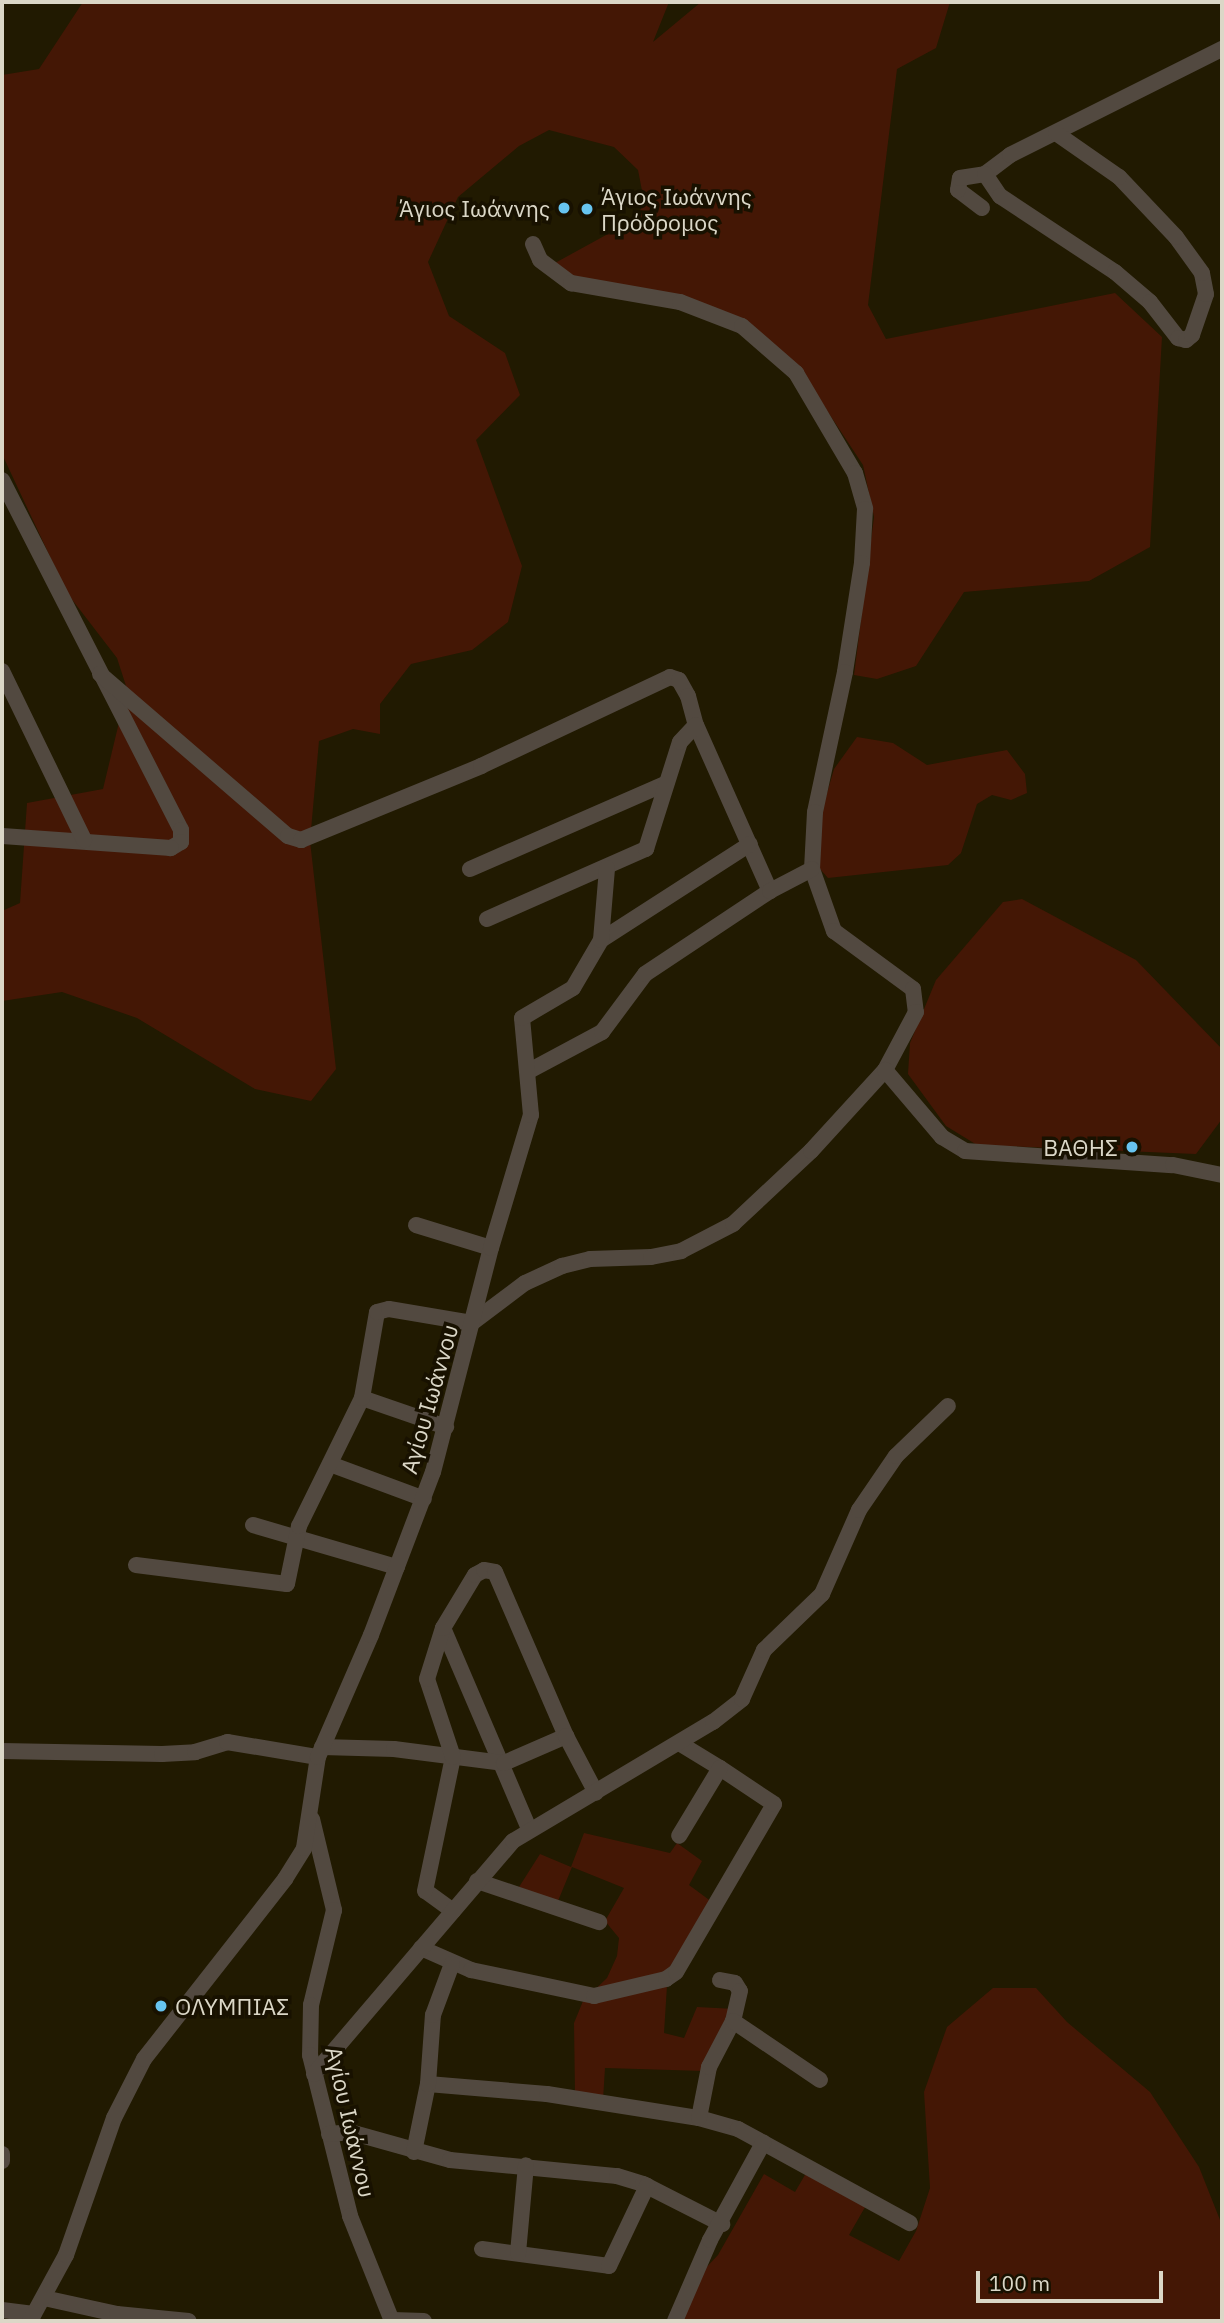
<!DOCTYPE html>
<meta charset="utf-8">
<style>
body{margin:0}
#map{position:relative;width:1224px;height:2323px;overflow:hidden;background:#211a01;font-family:"IBM Plex Sans",sans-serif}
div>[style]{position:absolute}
.green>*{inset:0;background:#441705}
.minor>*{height:16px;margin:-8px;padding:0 8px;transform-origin:8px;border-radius:8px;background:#524940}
.dots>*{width:19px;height:19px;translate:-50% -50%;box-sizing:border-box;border:4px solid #181100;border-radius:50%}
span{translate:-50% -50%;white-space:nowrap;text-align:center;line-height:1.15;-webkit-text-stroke:7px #181100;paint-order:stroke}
.poi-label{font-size:23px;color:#dbd7c7}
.left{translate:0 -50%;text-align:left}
.right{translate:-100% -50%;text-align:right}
.street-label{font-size:23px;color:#dbd7c7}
.frame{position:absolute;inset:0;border:4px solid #dbd7c7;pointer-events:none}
.scale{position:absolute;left:976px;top:2271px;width:187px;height:32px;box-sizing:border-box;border:4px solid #dbd7c7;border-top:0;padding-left:9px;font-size:21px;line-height:24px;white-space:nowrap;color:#dbd7c7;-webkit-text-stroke:5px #181100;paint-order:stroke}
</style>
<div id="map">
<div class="green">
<div style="clip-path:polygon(83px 2px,669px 2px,653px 42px,701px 2px,950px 2px,936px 48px,897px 69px,868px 305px,886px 339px,1115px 293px,1162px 337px,1150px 547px,1089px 581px,964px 592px,916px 666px,877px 679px,854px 675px,874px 517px,863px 465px,820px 400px,724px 313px,562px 277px,555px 263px,637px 218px,644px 201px,638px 170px,614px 147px,549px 130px,519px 146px,458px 197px,428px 262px,449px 316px,505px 353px,520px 395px,476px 440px,522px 566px,508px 622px,472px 650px,411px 664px,380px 704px,380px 734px,353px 729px,319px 741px,310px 841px,336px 1069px,311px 1101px,255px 1089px,137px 1018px,62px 992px,2px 1001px,2px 911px,20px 903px,27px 803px,103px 789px,127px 689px,117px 658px,67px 593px,2px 454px,2px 75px,39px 69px)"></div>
<div style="clip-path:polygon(857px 737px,893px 743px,927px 765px,1007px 750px,1025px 774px,1027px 793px,1011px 800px,992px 795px,977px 804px,961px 853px,948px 865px,828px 878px,820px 869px,820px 817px,834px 769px)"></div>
<div style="clip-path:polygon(1022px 899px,1136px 960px,1222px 1049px,1222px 1119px,1196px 1154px,977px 1145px,946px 1126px,908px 1074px,910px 1043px,936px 980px,1003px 902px)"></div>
<div style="clip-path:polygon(584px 1833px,670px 1853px,677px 1843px,702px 1861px,689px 1885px,712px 1902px,668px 1970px,664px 2033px,684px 2038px,697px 2007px,735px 2009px,705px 2071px,605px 2068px,603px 2100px,575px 2094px,574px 2023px,583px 2001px,607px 1978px,617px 1956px,619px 1938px,605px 1921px,624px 1888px,572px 1867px,558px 1901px,519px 1887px,540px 1854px,571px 1867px)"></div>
<div style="clip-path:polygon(993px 1988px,1036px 1988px,1067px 2022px,1150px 2092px,1199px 2167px,1222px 2225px,1222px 2321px,683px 2321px,701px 2273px,718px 2255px,764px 2174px,795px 2192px,812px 2163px,868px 2202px,849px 2235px,899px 2261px,916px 2231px,930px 2188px,924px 2092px,947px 2027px)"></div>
</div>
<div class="minor">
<div style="left:985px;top:174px;width:31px;rotate:-37deg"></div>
<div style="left:1010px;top:155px;width:237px;rotate:-26.6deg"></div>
<div style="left:982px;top:208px;width:30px;rotate:-143deg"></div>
<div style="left:958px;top:190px;width:12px;rotate:-81deg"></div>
<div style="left:960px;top:178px;width:25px;rotate:-9deg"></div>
<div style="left:985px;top:174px;width:27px;rotate:56deg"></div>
<div style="left:1000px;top:196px;width:138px;rotate:33.5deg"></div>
<div style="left:1115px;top:272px;width:46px;rotate:40.6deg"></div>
<div style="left:1150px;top:302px;width:46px;rotate:52.1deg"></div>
<div style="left:1178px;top:338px;width:8px;rotate:14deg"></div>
<div style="left:1186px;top:340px;width:8px;rotate:-40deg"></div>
<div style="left:1192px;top:335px;width:43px;rotate:-71.1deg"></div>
<div style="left:1206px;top:294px;width:21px;rotate:-101deg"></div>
<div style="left:1202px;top:273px;width:44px;rotate:-125.8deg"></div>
<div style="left:1176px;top:237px;width:83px;rotate:-133.5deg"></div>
<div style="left:1119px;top:177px;width:77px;rotate:-145.1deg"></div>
<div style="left:533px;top:244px;width:17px;rotate:66deg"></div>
<div style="left:540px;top:260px;width:39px;rotate:37deg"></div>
<div style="left:571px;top:283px;width:111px;rotate:9.9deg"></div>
<div style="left:680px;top:302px;width:66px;rotate:21.2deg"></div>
<div style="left:742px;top:326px;width:72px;rotate:41deg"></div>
<div style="left:796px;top:373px;width:116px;rotate:59.5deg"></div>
<div style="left:855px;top:473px;width:37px;rotate:74deg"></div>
<div style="left:865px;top:509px;width:54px;rotate:93.2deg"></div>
<div style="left:862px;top:563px;width:110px;rotate:98.9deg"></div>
<div style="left:845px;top:672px;width:143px;rotate:102.1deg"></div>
<div style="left:815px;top:812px;width:57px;rotate:93deg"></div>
<div style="left:812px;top:869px;width:66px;rotate:70.5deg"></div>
<div style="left:834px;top:931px;width:98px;rotate:36.3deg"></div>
<div style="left:913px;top:989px;width:23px;rotate:83deg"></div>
<div style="left:916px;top:1012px;width:66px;rotate:118.1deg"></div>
<div style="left:2px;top:480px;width:393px;rotate:62.9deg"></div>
<div style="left:181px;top:830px;width:12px;rotate:90deg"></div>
<div style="left:181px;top:842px;width:12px;rotate:149deg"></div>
<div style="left:171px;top:848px;width:169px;rotate:-175.9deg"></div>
<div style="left:2px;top:671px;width:188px;rotate:64.1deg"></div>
<div style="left:100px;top:674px;width:248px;rotate:40.8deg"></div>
<div style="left:288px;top:836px;width:14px;rotate:17deg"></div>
<div style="left:301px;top:840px;width:195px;rotate:-22.3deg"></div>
<div style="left:481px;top:766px;width:209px;rotate:-25.2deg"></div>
<div style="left:670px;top:677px;width:9px;rotate:18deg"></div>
<div style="left:679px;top:680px;width:18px;rotate:61deg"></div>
<div style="left:688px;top:696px;width:30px;rotate:75deg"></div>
<div style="left:696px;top:725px;width:182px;rotate:66deg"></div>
<div style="left:470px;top:869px;width:213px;rotate:-23.6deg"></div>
<div style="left:487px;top:919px;width:174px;rotate:-23.8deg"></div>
<div style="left:646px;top:849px;width:112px;rotate:-72.4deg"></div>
<div style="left:680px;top:742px;width:23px;rotate:-47deg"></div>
<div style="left:601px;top:940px;width:177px;rotate:-32.8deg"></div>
<div style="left:529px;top:1071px;width:83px;rotate:-28.1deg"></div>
<div style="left:602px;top:1032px;width:72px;rotate:-53.4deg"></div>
<div style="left:645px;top:974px;width:150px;rotate:-33.6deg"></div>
<div style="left:770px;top:891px;width:47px;rotate:-27.6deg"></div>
<div style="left:416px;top:1225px;width:78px;rotate:17deg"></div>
<div style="left:473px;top:1322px;width:65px;rotate:-36.9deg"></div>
<div style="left:525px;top:1283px;width:41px;rotate:-24.7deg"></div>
<div style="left:562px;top:1266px;width:29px;rotate:-14deg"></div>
<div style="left:590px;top:1259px;width:61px;rotate:-1.9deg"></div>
<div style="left:651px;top:1257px;width:31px;rotate:-11deg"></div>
<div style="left:681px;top:1251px;width:59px;rotate:-27.4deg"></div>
<div style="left:733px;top:1224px;width:107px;rotate:-43.1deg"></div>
<div style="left:811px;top:1151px;width:110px;rotate:-47.6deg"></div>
<div style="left:885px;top:1070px;width:88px;rotate:49.6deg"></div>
<div style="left:942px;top:1137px;width:27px;rotate:31deg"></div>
<div style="left:965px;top:1151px;width:208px;rotate:3.9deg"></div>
<div style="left:1173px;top:1165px;width:50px;rotate:11.5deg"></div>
<div style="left:362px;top:1398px;width:89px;rotate:19deg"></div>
<div style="left:330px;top:1464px;width:100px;rotate:20.4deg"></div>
<div style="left:253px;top:1525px;width:150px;rotate:16.3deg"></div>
<div style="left:136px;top:1565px;width:152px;rotate:7.2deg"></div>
<div style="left:287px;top:1584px;width:59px;rotate:-78.3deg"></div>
<div style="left:299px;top:1526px;width:143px;rotate:-63.8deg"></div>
<div style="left:362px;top:1398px;width:87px;rotate:-80.1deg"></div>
<div style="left:377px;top:1312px;width:12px;rotate:-14deg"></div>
<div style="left:389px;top:1309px;width:84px;rotate:9.6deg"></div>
<div style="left:443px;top:1628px;width:219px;rotate:66.8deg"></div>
<div style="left:679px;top:1743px;width:48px;rotate:31.4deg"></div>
<div style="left:322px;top:1747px;width:72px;rotate:1.6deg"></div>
<div style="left:394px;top:1749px;width:111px;rotate:7.3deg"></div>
<div style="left:504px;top:1763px;width:68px;rotate:-23.5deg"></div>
<div style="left:2px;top:1751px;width:160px;rotate:1.1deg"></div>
<div style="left:162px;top:1754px;width:33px;rotate:-3deg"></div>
<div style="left:195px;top:1752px;width:34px;rotate:-17deg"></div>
<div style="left:227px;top:1742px;width:92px;rotate:9.4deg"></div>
<div style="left:312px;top:1819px;width:94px;rotate:76.4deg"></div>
<div style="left:334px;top:1910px;width:98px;rotate:103.6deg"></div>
<div style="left:311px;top:2005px;width:50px;rotate:91.1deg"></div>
<div style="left:310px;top:2055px;width:166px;rotate:76deg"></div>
<div style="left:350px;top:2216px;width:113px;rotate:68.2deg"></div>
<div style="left:477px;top:1881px;width:129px;rotate:18.6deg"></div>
<div style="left:453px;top:1911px;width:34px;rotate:-144deg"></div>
<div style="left:425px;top:1891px;width:137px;rotate:-78.2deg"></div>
<div style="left:453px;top:1757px;width:82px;rotate:-108.4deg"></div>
<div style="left:427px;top:1679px;width:53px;rotate:-72.6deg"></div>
<div style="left:443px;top:1628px;width:62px;rotate:-58.9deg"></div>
<div style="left:475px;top:1575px;width:10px;rotate:-29deg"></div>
<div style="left:484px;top:1570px;width:11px;rotate:10deg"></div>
<div style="left:495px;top:1572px;width:179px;rotate:66.6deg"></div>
<div style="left:566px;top:1736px;width:64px;rotate:62.2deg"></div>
<div style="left:421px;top:1948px;width:55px;rotate:23.7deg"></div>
<div style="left:471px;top:1970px;width:126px;rotate:11.9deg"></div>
<div style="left:594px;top:1996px;width:74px;rotate:-13.3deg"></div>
<div style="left:666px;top:1979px;width:12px;rotate:-35deg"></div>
<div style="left:676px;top:1972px;width:194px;rotate:-59.7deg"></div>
<div style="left:774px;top:1804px;width:65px;rotate:-146.3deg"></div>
<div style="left:720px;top:1768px;width:79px;rotate:121.1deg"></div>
<div style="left:720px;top:1980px;width:15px;rotate:11deg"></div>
<div style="left:735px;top:1983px;width:9px;rotate:58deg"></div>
<div style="left:740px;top:1991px;width:31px;rotate:103deg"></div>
<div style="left:314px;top:2074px;width:306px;rotate:-49.5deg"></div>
<div style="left:513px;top:1841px;width:233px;rotate:-30.8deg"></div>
<div style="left:713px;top:1722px;width:37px;rotate:-38deg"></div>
<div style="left:742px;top:1699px;width:54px;rotate:-65.8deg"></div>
<div style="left:764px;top:1650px;width:81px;rotate:-44deg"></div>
<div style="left:822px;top:1594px;width:92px;rotate:-66.2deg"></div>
<div style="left:859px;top:1510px;width:65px;rotate:-55.6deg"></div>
<div style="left:896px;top:1456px;width:72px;rotate:-43.9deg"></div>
<div style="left:428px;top:2084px;width:119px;rotate:4.8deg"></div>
<div style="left:547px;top:2094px;width:154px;rotate:9deg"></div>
<div style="left:699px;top:2118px;width:41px;rotate:15.8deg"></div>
<div style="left:738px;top:2129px;width:196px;rotate:28.7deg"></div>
<div style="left:699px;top:2118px;width:52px;rotate:-78.9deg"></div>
<div style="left:709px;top:2067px;width:52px;rotate:-62.4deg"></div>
<div style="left:733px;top:2021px;width:105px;rotate:34.1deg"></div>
<div style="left:329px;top:2134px;width:21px;rotate:-5deg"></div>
<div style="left:350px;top:2132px;width:104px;rotate:15.6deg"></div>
<div style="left:450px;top:2160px;width:168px;rotate:5.5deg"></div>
<div style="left:617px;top:2176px;width:27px;rotate:17deg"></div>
<div style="left:643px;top:2184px;width:89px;rotate:26.9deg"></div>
<div style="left:414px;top:2152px;width:69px;rotate:-78.4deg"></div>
<div style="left:428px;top:2084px;width:69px;rotate:-85.9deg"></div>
<div style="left:433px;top:2015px;width:54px;rotate:-69.6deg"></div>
<div style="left:2px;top:2161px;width:7px;rotate:-90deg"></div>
<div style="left:482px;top:2249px;width:128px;rotate:7.6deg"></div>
<div style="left:609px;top:2266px;width:89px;rotate:-64.6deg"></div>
<div style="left:518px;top:2253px;width:88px;rotate:-84.8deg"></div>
<div style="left:44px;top:2298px;width:75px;rotate:12.4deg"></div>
<div style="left:117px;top:2314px;width:72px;rotate:5.6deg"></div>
<div style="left:2px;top:2310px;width:32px;rotate:7deg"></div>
<div style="left:392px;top:2320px;width:32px;rotate:2deg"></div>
<div style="left:30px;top:2321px;width:75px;rotate:-61.4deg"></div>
<div style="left:66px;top:2255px;width:145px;rotate:-70.7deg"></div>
<div style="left:114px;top:2118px;width:66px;rotate:-63deg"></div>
<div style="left:144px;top:2059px;width:229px;rotate:-51.9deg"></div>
<div style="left:285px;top:1879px;width:36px;rotate:-58deg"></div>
<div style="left:304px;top:1848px;width:92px;rotate:-81.3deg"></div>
<div style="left:318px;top:1757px;width:133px;rotate:-66.5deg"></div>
<div style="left:371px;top:1635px;width:174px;rotate:-69.2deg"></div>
<div style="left:433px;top:1472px;width:231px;rotate:-75.5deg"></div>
<div style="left:491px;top:1248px;width:139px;rotate:-73.3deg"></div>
<div style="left:531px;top:1115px;width:97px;rotate:-95.3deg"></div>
<div style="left:522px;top:1018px;width:59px;rotate:-30.5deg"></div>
<div style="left:573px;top:988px;width:56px;rotate:-59.7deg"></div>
<div style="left:601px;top:940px;width:72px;rotate:-85.2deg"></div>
<div style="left:675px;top:2321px;width:88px;rotate:-66.6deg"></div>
<div style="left:710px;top:2240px;width:111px;rotate:-61.3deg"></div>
</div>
<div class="dots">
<div style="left:564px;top:208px;background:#67c4f0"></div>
<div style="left:587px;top:209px;background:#67c4f0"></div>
<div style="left:1132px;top:1147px;background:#67c4f0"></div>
<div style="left:161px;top:2006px;background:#67c4f0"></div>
</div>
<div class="poi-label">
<span class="left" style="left:601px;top:209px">Άγιος Ιωάννης<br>Πρόδρομος</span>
<span class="right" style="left:550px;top:208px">Άγιος Ιωάννης</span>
<span class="right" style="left:1118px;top:1147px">ΒΑΘΗΣ</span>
<span class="left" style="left:175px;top:2006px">ΟΛΥΜΠΙΑΣ</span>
</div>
<div class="street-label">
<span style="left:429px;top:1399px;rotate:-74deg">Αγίου Ιωάννου</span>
<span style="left:351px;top:2122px;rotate:77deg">Αγίου Ιωάννου</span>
</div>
<div class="frame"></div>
<div class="scale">100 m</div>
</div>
